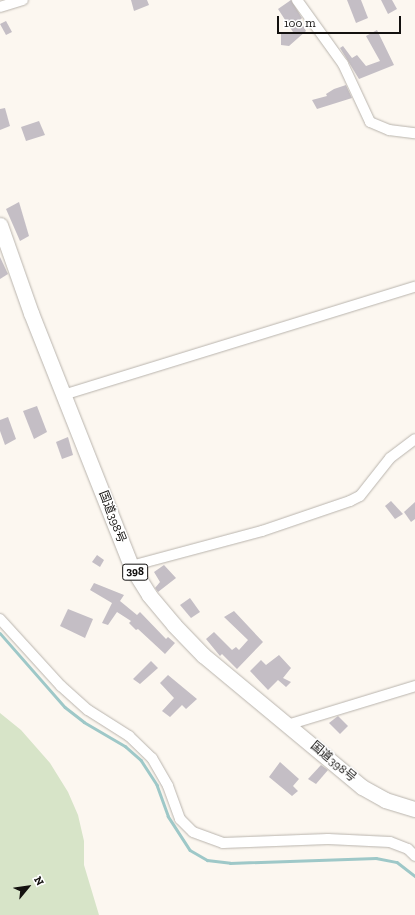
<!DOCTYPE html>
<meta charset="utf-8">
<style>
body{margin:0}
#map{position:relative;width:415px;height:915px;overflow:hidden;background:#fcf7f0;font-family:"Zilla Slab","Noto Sans JP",serif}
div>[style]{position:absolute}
.green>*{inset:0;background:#d7e4c8}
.stream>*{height:2.5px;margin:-1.25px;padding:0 1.25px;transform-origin:1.25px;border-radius:1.25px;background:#9ec8c8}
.building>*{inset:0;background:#c4bec5}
.roads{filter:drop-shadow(0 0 1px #b9b4ad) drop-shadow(0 0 1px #b9b4ad)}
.minor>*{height:10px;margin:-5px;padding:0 5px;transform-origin:5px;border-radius:5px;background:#fff}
.highway>*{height:15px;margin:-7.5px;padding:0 7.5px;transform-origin:7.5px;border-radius:7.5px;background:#fff}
span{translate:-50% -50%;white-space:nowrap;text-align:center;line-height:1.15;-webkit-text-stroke:3px #fff;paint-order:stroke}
.shield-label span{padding:1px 3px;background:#fff;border:1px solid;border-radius:3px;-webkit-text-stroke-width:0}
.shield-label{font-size:11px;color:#13110f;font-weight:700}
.street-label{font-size:12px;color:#13110f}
.north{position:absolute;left:8px;top:867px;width:40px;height:40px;-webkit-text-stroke:3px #fff;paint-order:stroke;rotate:61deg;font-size:11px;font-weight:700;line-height:16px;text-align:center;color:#13110f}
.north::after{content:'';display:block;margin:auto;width:14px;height:18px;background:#13110f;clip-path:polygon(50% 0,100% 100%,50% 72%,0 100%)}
.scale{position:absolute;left:277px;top:16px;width:124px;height:18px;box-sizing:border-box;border:2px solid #13110f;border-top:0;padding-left:5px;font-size:12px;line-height:14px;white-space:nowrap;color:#13110f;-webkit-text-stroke:3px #fff;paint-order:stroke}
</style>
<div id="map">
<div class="green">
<div style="clip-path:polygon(0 713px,21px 730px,50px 763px,68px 792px,78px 815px,84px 841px,84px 865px,99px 915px,0 915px)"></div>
</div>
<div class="stream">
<div style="left:0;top:633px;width:98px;rotate:48.7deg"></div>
<div style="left:65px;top:707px;width:24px;rotate:38deg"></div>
<div style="left:84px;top:722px;width:48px;rotate:30.3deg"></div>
<div style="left:125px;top:746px;width:21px;rotate:41deg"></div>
<div style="left:141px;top:760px;width:30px;rotate:57deg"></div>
<div style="left:157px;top:785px;width:33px;rotate:70deg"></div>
<div style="left:168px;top:816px;width:40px;rotate:57.1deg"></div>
<div style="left:190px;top:850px;width:20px;rotate:30deg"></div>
<div style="left:207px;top:860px;width:23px;rotate:7deg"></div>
<div style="left:230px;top:863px;width:146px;rotate:-2deg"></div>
<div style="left:376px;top:858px;width:21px;rotate:11deg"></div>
<div style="left:397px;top:862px;width:23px;rotate:38deg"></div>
</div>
<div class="building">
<div style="clip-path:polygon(131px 0,147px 0,149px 5px,134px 11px)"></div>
<div style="clip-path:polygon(291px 0,302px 18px,300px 20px,306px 31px,289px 46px,281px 45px,281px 32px,293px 32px,278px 9px)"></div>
<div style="clip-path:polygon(347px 0,361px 0,368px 18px,356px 23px)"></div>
<div style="clip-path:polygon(381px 0,392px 0,397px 9px,388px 14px)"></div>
<div style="clip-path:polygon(6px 21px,12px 32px,6px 35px,0 24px)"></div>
<div style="clip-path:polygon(377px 30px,394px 65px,359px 79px,340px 48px,343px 46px,352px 58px,357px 55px,366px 66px,380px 61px,366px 36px)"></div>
<div style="clip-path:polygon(346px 85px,352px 98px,317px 109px,312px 100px,327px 96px,326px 94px,334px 89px)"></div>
<div style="clip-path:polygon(5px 108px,10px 126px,0 130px,0 109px)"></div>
<div style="clip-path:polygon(39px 121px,45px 135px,26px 141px,21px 127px)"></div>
<div style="clip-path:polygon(19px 202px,29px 236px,20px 241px,6px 209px)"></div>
<div style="clip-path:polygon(0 257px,8px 274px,0 279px)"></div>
<div style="clip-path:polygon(37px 406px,47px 432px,34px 439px,23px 411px)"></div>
<div style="clip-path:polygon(8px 417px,16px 439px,5px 445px,0 431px,0 420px)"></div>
<div style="clip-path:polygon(68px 437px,73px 455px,62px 459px,56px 442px)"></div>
<div style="clip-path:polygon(391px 501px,403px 514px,395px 519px,385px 506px)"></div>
<div style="clip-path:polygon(415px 502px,415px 519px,411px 522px,404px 512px)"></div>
<div style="clip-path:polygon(97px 555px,104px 560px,100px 567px,92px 562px)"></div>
<div style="clip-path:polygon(164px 565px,176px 578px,158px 592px,155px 588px,160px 582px,154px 572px)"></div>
<div style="clip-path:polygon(94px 583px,124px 595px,120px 601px,137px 615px,140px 612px,166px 639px,168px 637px,175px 643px,165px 654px,138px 629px,136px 630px,129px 623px,131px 621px,117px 612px,108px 625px,102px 623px,112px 603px,90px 590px)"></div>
<div style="clip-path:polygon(190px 598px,200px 612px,191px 618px,180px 605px)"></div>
<div style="clip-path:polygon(68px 609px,93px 619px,85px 638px,60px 626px)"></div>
<div style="clip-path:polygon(234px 611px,263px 642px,237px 669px,222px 654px,220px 656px,206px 639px,214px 632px,232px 650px,236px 647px,239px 650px,248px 640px,224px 617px)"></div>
<div style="clip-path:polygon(279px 655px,291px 668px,283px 678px,291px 682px,286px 687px,278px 680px,268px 690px,250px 671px,261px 660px,266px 665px)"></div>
<div style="clip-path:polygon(151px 661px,158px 668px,140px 684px,133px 679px)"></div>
<div style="clip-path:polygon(168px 675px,197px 699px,186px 709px,182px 705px,170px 717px,162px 711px,174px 698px,160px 683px)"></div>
<div style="clip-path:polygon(338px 716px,348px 726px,340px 734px,329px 723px)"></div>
<div style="clip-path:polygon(280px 762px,299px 779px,293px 786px,298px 791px,292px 796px,269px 777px)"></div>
<div style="clip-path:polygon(321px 765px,328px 770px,316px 784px,308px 779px)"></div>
</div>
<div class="roads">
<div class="minor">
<div style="left:297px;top:0;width:79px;rotate:54.3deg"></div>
<div style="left:343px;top:64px;width:64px;rotate:65deg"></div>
<div style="left:370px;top:122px;width:21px;rotate:23deg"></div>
<div style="left:389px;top:130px;width:26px;rotate:7deg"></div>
<div style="left:0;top:7px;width:24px;rotate:-17deg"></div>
<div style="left:63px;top:395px;width:368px;rotate:-17.1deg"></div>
<div style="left:131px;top:566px;width:136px;rotate:-15deg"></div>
<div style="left:262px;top:531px;width:93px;rotate:-18.8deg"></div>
<div style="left:350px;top:501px;width:11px;rotate:-27deg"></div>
<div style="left:360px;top:496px;width:48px;rotate:-51.7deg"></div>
<div style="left:390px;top:458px;width:31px;rotate:-37deg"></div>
<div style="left:0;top:619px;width:91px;rotate:47.7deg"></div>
<div style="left:61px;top:686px;width:36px;rotate:42deg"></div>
<div style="left:88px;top:710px;width:49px;rotate:32.4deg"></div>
<div style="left:129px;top:736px;width:32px;rotate:44deg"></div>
<div style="left:152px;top:758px;width:32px;rotate:60deg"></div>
<div style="left:168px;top:786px;width:35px;rotate:70deg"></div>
<div style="left:180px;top:819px;width:18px;rotate:45deg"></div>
<div style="left:193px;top:832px;width:32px;rotate:20deg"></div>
<div style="left:223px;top:843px;width:105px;rotate:-2.2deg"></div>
<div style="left:328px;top:839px;width:62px;rotate:2.8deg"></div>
<div style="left:390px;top:842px;width:19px;rotate:21deg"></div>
<div style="left:408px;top:849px;width:10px;rotate:45deg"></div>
<div style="left:287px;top:725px;width:134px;rotate:-16.9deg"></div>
</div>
<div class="highway">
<div style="left:0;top:225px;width:93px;rotate:70.6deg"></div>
<div style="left:31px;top:313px;width:272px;rotate:68.4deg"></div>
<div style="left:131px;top:566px;width:34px;rotate:58deg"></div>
<div style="left:149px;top:595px;width:39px;rotate:50deg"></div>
<div style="left:174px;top:625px;width:42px;rotate:46deg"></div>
<div style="left:203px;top:655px;width:207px;rotate:39.7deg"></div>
<div style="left:362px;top:787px;width:26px;rotate:29deg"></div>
<div style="left:385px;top:800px;width:31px;rotate:17deg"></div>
</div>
</div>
<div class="shield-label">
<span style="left:135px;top:572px">398</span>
</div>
<div class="street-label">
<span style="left:112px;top:517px;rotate:69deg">国道398号</span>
<span style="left:333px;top:762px;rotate:40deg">国道398号</span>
</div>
<div class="north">N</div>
<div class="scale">100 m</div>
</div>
